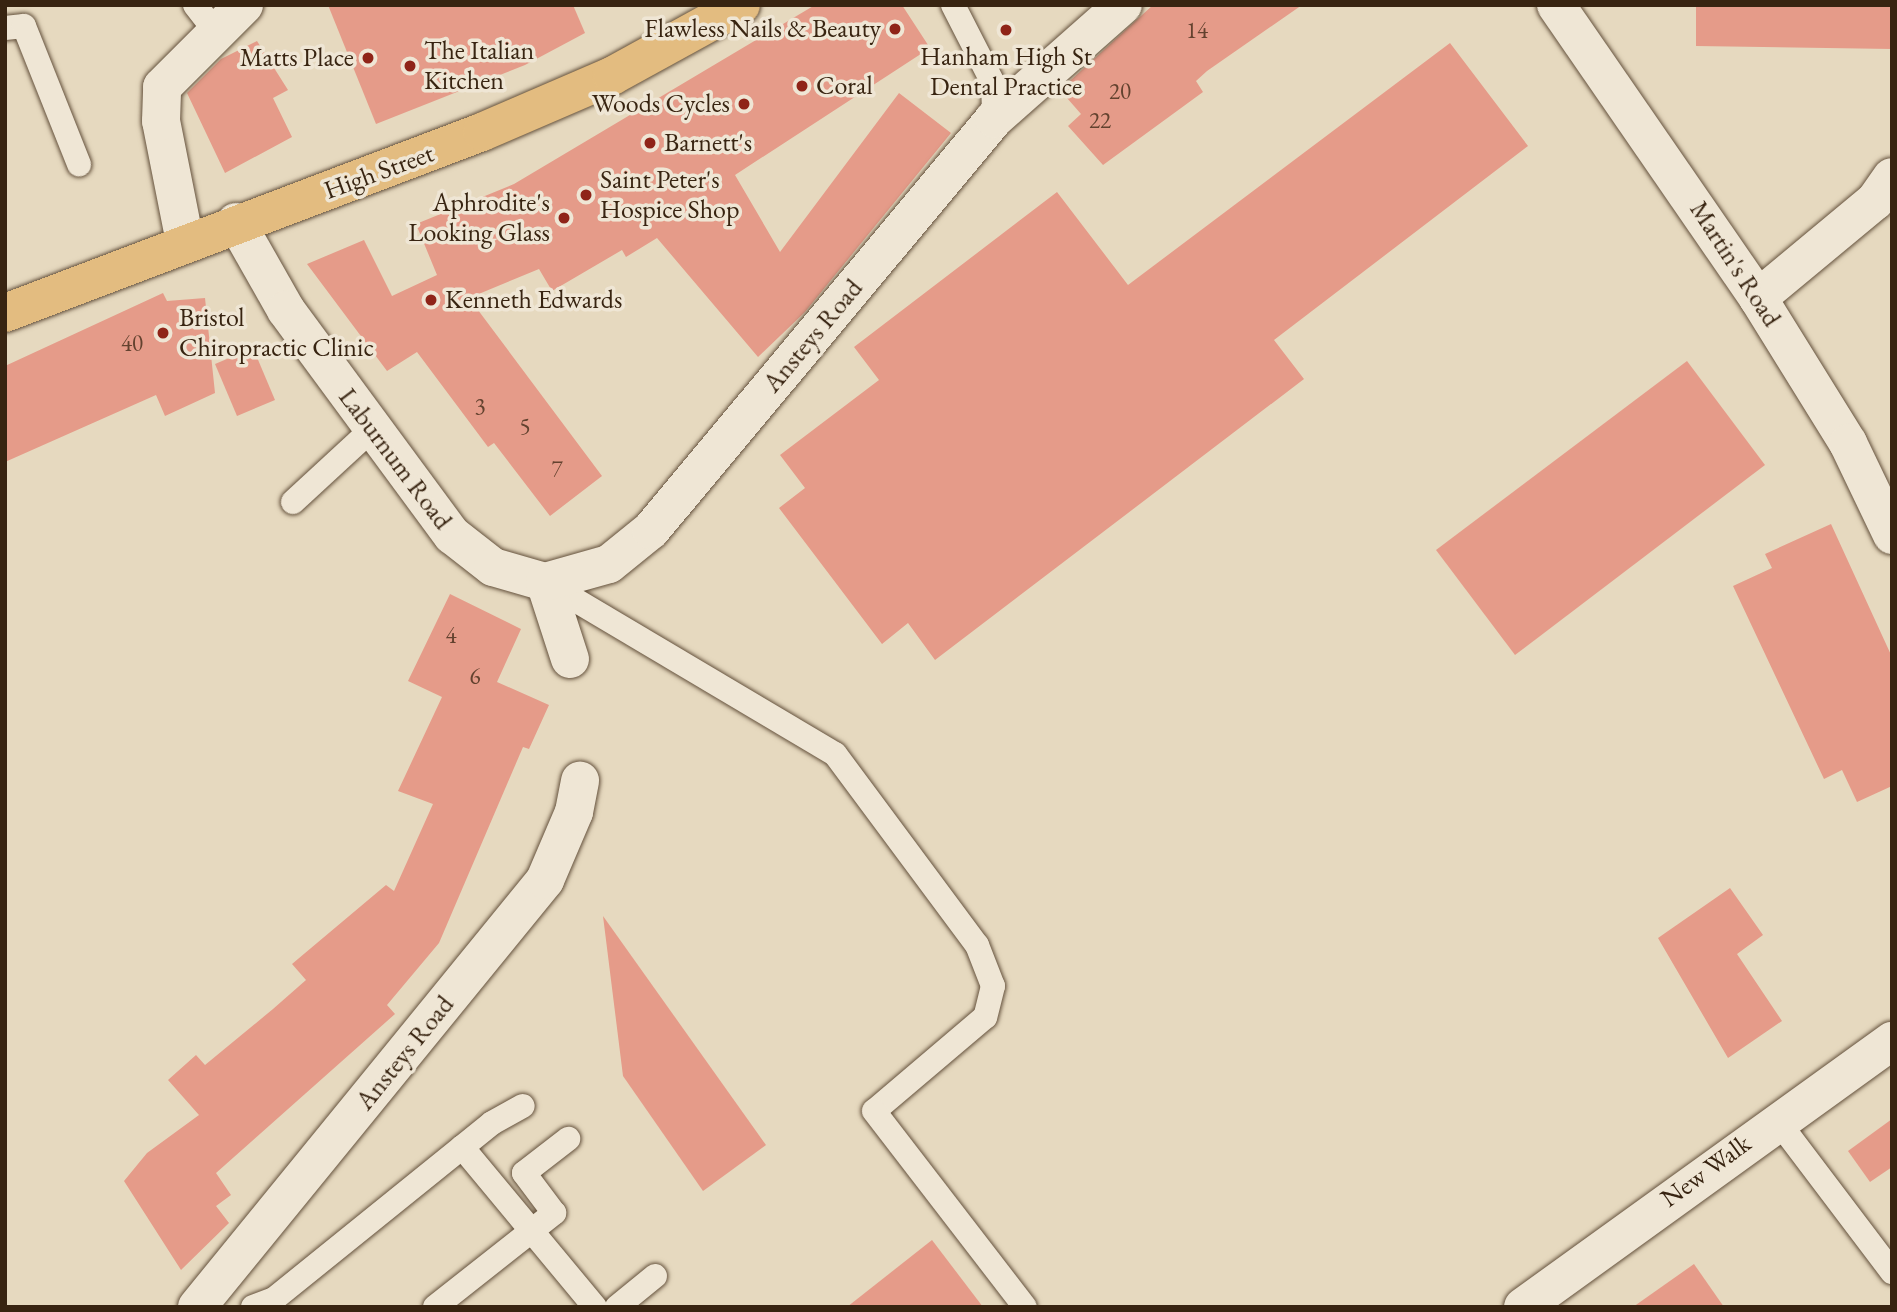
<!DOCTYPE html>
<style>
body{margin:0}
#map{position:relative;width:1897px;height:1312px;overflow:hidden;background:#e6d9bf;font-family:"EB Garamond",serif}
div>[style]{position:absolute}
.building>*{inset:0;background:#e59b89}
.roads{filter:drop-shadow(0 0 2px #64513c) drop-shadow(0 0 2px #64513c)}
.service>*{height:24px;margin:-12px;padding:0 12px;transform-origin:12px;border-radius:12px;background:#efe6d5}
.minor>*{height:38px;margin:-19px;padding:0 19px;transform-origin:19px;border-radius:19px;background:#efe6d5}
.primary>*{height:38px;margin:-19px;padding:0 19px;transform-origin:19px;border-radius:19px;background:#e3bc80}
.dots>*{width:19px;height:19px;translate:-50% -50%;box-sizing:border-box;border:4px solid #efe6d5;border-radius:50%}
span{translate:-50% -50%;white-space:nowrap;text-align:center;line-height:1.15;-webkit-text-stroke:7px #efe6d5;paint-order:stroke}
.number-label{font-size:23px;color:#63422f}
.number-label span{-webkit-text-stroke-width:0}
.poi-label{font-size:26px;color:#382411}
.right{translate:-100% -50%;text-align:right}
.left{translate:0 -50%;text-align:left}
.street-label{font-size:26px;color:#382411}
.frame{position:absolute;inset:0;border:7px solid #382411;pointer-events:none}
</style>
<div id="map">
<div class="building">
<div style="clip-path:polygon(328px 5px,573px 5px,585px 33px,525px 65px,376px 124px)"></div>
<div style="clip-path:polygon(815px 5px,902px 5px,930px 48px,735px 175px,780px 252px,899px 93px,951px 133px,805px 312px,758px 357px,657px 238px,626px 257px,622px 250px,552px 291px,539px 269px,469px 298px,602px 476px,550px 516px,494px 443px,488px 447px,417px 352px,387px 371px,307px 264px,364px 240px,392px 296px,437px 275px,416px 224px,514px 184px)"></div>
<div style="clip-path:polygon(1153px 5px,1302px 5px,1207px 71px,1196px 81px,1203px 92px,1103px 165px,1068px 126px,1081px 114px,1060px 90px)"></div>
<div style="clip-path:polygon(1696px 5px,1892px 5px,1892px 49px,1696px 46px)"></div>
<div style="clip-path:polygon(257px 41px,288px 90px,273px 98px,292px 137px,225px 173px,187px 93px,221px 59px)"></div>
<div style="clip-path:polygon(1450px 43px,1528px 146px,1274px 340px,1304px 379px,935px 660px,908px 623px,882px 644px,779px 508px,805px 488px,780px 455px,879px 380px,854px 347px,1057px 192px,1128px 285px)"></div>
<div style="clip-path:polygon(163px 293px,167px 301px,205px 298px,215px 393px,165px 416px,156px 395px,5px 462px,5px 366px)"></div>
<div style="clip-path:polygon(253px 348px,275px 400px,237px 416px,215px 364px)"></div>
<div style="clip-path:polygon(1687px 361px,1765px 465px,1515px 655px,1436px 550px)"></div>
<div style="clip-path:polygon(1831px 524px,1892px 657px,1892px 786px,1857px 802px,1842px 770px,1824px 779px,1733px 586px,1772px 568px,1765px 554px)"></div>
<div style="clip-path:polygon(450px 594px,521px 629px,497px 682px,549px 705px,529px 749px,523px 747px,439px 943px,387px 1005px,395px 1014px,216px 1173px,231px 1195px,216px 1206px,229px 1223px,181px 1270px,124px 1181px,147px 1153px,199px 1115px,168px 1080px,196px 1055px,205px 1065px,273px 1009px,306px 980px,292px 964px,386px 885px,394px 891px,433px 804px,398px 791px,442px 697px,408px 681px)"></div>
<div style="clip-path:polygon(1730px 888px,1763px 935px,1737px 954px,1782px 1021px,1728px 1058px,1658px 938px)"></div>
<div style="clip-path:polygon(603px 916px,766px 1145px,703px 1191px,623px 1076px)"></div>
<div style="clip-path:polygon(1892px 1119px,1892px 1167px,1870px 1182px,1848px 1151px)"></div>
<div style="clip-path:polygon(932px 1240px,983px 1307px,847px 1307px)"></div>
<div style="clip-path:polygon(1694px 1264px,1724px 1307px,1633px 1307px)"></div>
</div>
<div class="roads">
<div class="service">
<div style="left:195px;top:5px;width:33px;rotate:52deg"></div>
<div style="left:953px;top:5px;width:88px;rotate:62.9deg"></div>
<div style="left:993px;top:83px;width:36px;rotate:88deg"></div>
<div style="left:5px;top:28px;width:19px;rotate:-6deg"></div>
<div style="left:24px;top:26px;width:149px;rotate:68.3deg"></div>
<div style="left:293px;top:502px;width:108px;rotate:-42.7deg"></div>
<div style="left:545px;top:582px;width:337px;rotate:30.7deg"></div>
<div style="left:835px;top:754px;width:238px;rotate:53.4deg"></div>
<div style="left:977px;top:945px;width:44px;rotate:68.7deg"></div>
<div style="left:993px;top:986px;width:32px;rotate:104deg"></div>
<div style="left:985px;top:1017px;width:145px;rotate:139.7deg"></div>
<div style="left:874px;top:1111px;width:247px;rotate:52.4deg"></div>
<div style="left:1777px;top:1120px;width:191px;rotate:52.9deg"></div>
<div style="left:462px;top:1147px;width:208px;rotate:50.3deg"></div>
<div style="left:253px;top:1307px;width:22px;rotate:-21deg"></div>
<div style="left:274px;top:1299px;width:280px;rotate:-38.9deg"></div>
<div style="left:492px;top:1123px;width:35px;rotate:-29deg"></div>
<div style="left:435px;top:1307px;width:152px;rotate:-38.3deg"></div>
<div style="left:554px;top:1213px;width:50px;rotate:-126.9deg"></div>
<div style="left:524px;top:1173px;width:56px;rotate:-37.7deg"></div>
<div style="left:617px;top:1307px;width:49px;rotate:-39.2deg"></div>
</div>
<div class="minor">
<div style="left:1556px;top:5px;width:356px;rotate:55.4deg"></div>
<div style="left:1758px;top:298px;width:171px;rotate:58.2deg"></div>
<div style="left:1848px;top:443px;width:102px;rotate:64.4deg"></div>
<div style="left:236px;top:222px;width:101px;rotate:60.4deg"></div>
<div style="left:286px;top:310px;width:280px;rotate:53.6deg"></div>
<div style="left:452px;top:535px;width:52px;rotate:38deg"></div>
<div style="left:493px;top:567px;width:54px;rotate:16.1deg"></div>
<div style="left:185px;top:242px;width:123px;rotate:-101.2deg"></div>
<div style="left:161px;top:121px;width:34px;rotate:-88deg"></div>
<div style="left:162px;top:87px;width:116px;rotate:-45deg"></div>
<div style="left:1758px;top:298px;width:152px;rotate:-39.7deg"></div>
<div style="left:1875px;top:201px;width:29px;rotate:-55deg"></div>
<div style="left:570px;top:659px;width:81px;rotate:-108deg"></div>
<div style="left:545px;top:582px;width:66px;rotate:-15.7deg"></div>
<div style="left:609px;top:564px;width:54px;rotate:-39deg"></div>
<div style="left:651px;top:530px;width:535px;rotate:-50.15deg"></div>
<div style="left:994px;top:119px;width:172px;rotate:-41.5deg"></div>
<div style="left:197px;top:1307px;width:551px;rotate:-50.82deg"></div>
<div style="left:545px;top:880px;width:74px;rotate:-66.9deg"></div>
<div style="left:574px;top:812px;width:32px;rotate:-79deg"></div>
<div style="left:1523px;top:1307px;width:455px;rotate:-35.8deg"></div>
</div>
<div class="primary">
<div style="left:5px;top:313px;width:510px;rotate:-20.78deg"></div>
<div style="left:482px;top:132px;width:142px;rotate:-23.3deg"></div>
<div style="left:612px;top:76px;width:147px;rotate:-28.8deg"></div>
</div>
</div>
<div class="dots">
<div style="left:895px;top:29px;background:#8f2418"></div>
<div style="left:1006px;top:30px;background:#8f2418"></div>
<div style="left:368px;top:58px;background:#8f2418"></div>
<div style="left:410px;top:66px;background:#8f2418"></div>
<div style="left:802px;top:86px;background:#8f2418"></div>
<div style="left:744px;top:104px;background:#8f2418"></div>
<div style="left:650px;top:143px;background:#8f2418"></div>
<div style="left:586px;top:195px;background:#8f2418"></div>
<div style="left:564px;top:218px;background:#8f2418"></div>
<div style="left:431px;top:300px;background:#8f2418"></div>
<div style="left:163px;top:333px;background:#8f2418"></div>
</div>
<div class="number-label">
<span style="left:1197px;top:30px">14</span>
<span style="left:1120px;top:91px">20</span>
<span style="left:1100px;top:120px">22</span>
<span style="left:132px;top:343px">40</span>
<span style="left:480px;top:406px">3</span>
<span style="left:525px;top:426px">5</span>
<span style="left:557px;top:469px">7</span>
<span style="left:451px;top:635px">4</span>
<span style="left:475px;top:676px">6</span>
</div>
<div class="poi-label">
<span class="right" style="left:881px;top:29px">Flawless Nails &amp; Beauty</span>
<span class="left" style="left:424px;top:66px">The Italian<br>Kitchen</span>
<span style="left:1006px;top:72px">Hanham High St<br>Dental Practice</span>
<span class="right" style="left:354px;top:58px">Matts Place</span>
<span class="left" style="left:816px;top:86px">Coral</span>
<span class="right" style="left:730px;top:104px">Woods Cycles</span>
<span class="left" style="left:664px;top:143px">Barnett's</span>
<span class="left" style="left:600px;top:195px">Saint Peter's<br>Hospice Shop</span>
<span class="right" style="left:550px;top:218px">Aphrodite's<br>Looking Glass</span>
<span class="left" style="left:445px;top:300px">Kenneth Edwards</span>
<span class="left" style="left:179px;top:333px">Bristol<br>Chiropractic Clinic</span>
</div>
<div class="street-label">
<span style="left:379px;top:172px;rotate:-20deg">High Street</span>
<span style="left:1735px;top:264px;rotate:57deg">Martin's Road</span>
<span style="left:813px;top:336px;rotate:-50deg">Ansteys Road</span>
<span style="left:395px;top:459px;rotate:53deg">Laburnum Road</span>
<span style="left:405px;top:1053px;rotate:-51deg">Ansteys Road</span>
<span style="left:1706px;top:1171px;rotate:-36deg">New Walk</span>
</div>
<div class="frame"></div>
</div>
